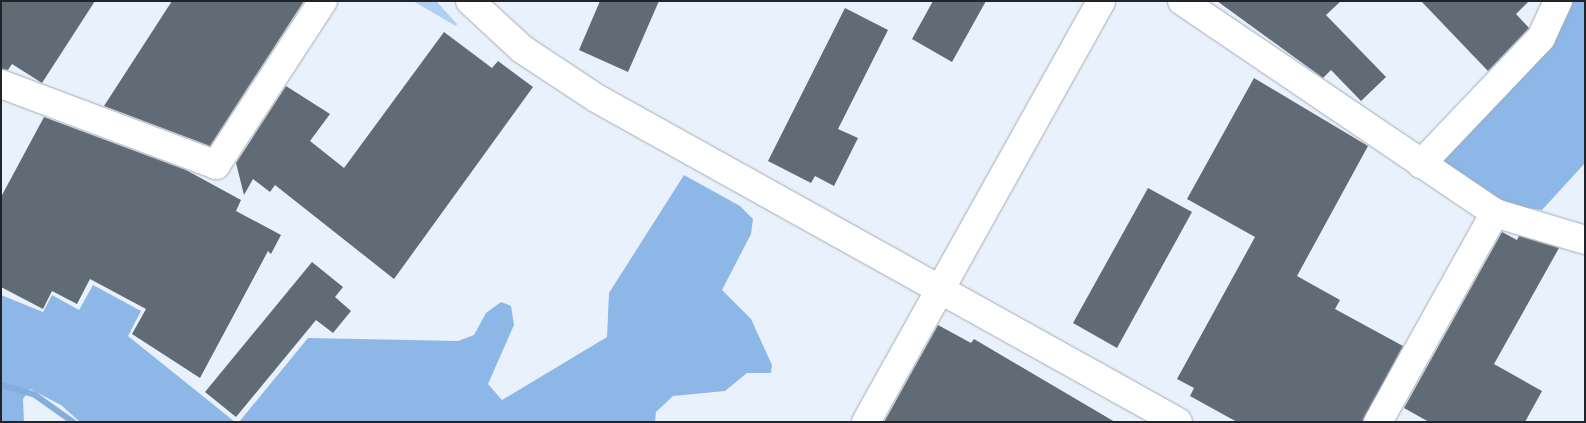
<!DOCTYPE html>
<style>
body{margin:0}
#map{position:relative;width:1586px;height:423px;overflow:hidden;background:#e9f2fc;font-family:Signika,sans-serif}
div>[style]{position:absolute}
.green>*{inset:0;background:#afcff3}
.forest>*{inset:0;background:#8db7e6}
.stream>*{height:6px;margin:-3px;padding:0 3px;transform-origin:3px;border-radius:3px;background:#85aedd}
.building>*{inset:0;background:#616b76}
.roads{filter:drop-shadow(0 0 1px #a2acb8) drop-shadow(0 0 1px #a2acb8)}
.minor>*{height:28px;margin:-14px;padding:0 14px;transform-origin:14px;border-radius:14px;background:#fff}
span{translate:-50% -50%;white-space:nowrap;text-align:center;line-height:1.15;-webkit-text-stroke:5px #e9f2fc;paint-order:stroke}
.frame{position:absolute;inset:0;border:2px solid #21252a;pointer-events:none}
</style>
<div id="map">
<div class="green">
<div style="clip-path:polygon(413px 1px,436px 1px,457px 24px,456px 26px)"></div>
</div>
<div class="forest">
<div style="clip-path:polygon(1565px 1px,1585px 1px,1585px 163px,1542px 210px,1498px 204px,1444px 164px,1442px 154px)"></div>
<div style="clip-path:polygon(684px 175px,740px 206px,753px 219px,751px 234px,722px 290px,751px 319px,772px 365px,771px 373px,747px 373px,725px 391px,673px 396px,656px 412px,655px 422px,239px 422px,308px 338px,458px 341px,474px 335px,486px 313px,501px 302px,511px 306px,514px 325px,488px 384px,502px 400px,607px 337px,609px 293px)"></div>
<div style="clip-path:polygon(93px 285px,141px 311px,128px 336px,235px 422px,80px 422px,61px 405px,30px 389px,23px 399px,24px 422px,1px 422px,1px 295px,43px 312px,52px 295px,79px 310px)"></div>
</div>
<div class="stream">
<div style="left:1px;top:385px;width:35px;rotate:16deg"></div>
<div style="left:35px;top:395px;width:47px;rotate:35.4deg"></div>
</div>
<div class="building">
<div style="clip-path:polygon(1px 1px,95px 1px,42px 83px,12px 64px,8px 70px,1px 69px)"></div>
<div style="clip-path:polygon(172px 1px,304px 1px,210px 146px,104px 106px)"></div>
<div style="clip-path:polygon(600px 1px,659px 1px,628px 72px,579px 50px)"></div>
<div style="clip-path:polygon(933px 1px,986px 1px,952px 62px,912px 39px)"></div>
<div style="clip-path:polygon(1217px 1px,1341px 1px,1326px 15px,1386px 77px,1361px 101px,1331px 70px,1323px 78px)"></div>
<div style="clip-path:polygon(1421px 1px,1529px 1px,1516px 14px,1529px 28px,1488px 71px)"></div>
<div style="clip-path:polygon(845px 8px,888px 30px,838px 129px,858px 138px,834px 186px,815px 176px,811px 183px,768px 161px)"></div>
<div style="clip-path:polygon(444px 32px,492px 68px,498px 61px,533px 87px,394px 279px,275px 185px,270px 192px,253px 179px,244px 195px,236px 163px,286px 86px,330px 114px,310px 141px,344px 168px)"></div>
<div style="clip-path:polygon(1254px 78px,1368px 146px,1297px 276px,1340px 300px,1335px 309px,1403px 346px,1362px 422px,1237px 422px,1190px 396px,1194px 388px,1177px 379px,1255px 237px,1187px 199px)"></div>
<div style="clip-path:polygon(44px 117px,186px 170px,241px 200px,236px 211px,281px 235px,271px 254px,268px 251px,200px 378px,132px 334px,146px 309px,90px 279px,77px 304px,52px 291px,43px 309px,1px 287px,1px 197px)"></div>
<div style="clip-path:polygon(1148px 188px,1192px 212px,1117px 348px,1073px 323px)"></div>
<div style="clip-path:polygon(1502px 232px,1517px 240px,1519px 236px,1559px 248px,1494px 364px,1542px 391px,1525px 422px,1429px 422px,1404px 408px)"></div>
<div style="clip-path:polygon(312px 262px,343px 287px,335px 297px,351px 311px,333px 333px,316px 320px,236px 417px,205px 392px)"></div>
<div style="clip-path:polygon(938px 325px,971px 343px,974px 339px,1115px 422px,884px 422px)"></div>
</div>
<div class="roads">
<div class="minor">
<div style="left:470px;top:1px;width:71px;rotate:42.7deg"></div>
<div style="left:522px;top:49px;width:89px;rotate:33.5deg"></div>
<div style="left:596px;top:98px;width:666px;rotate:29.1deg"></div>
<div style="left:1182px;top:1px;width:378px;rotate:34.1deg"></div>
<div style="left:1495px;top:213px;width:94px;rotate:16.7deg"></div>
<div style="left:1px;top:84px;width:230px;rotate:20.6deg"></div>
<div style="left:216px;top:165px;width:196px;rotate:-56.9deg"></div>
<div style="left:1421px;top:164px;width:174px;rotate:-46.4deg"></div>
<div style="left:1541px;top:38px;width:41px;rotate:-65.3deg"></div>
<div style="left:866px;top:422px;width:482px;rotate:-60.8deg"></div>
<div style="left:1378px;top:422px;width:240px;rotate:-60.8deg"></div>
</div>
</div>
<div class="frame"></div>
</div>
